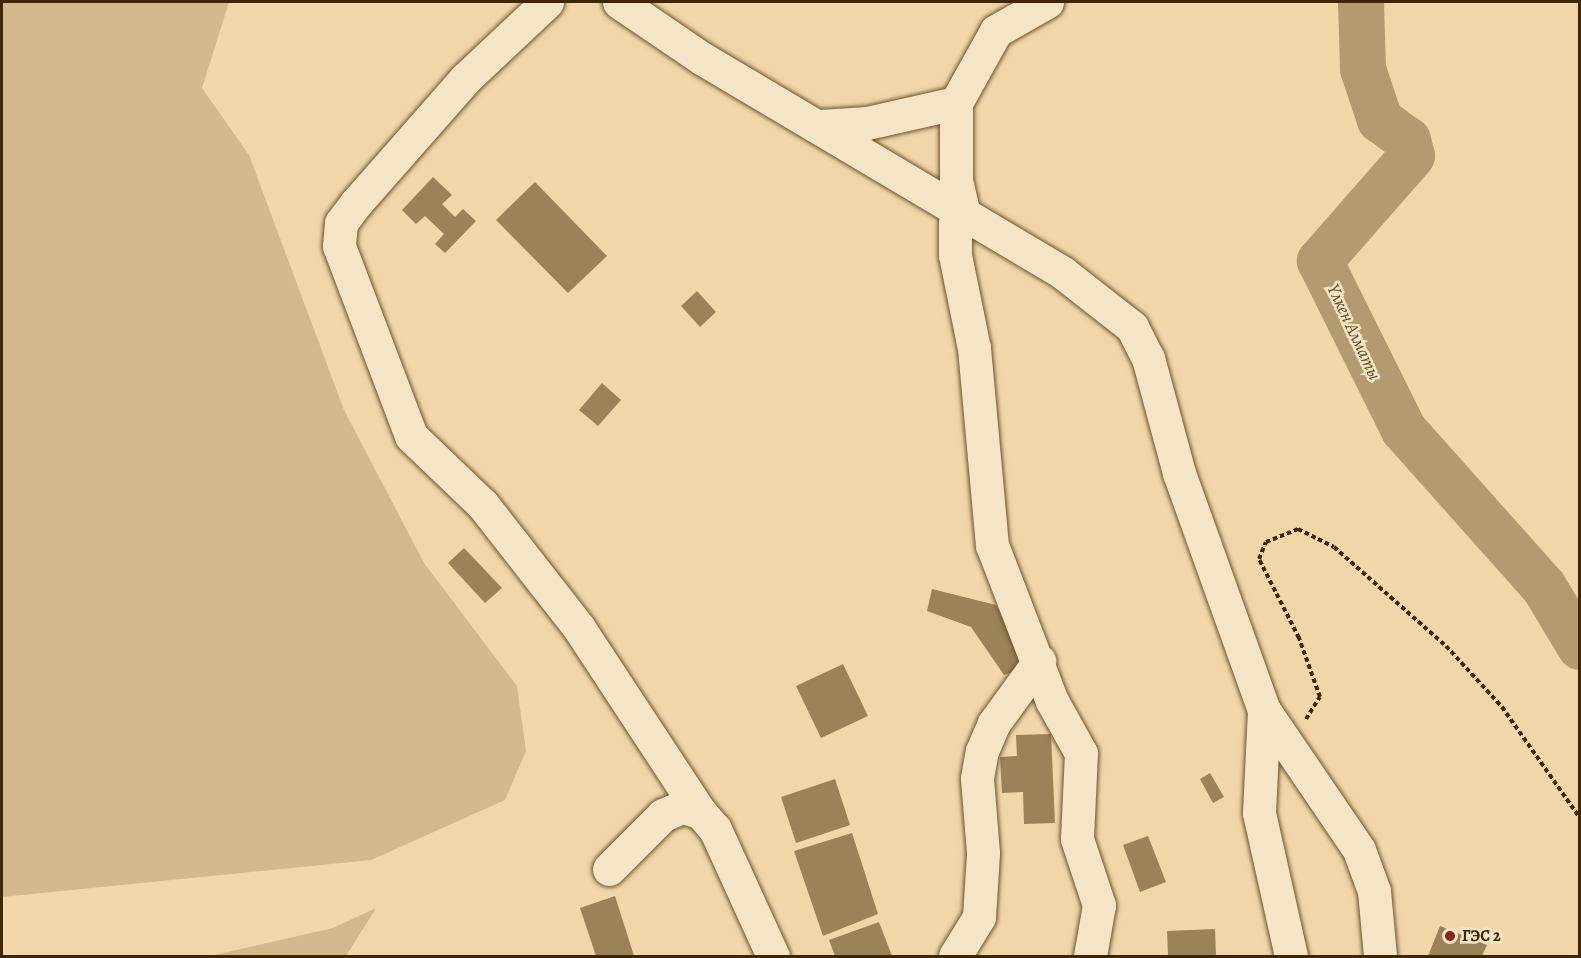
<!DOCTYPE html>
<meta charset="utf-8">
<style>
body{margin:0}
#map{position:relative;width:1581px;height:958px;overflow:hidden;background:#f0d6a8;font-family:Alegreya,serif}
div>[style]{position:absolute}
.green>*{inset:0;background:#d2b88c}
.river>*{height:46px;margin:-23px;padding:0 23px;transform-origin:23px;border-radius:23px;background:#b49a70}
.building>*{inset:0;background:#9b8259}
.path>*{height:4px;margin-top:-2px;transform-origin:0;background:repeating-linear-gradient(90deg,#3f2604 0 4.5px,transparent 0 7.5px)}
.roads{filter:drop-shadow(0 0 2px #6b522d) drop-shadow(0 0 2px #6b522d)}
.minor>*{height:33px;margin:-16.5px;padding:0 16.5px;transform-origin:16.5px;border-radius:16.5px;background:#f5e4c6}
.dots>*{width:16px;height:16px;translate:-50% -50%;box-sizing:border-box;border:3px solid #f5e4c6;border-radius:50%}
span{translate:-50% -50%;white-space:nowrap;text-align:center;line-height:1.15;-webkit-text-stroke:5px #f5e4c6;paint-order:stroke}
.poi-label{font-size:16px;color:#3f2604;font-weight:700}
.left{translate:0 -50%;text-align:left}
.water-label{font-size:18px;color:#624924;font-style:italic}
.frame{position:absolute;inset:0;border:3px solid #3f2604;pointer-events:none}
</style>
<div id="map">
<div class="green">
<div style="clip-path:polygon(2px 2px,229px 2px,202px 88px,249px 155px,344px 410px,424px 563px,517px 686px,526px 751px,505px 800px,371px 860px,2px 897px)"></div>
<div style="clip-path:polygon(376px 908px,346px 956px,210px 956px,333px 928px)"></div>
</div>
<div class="river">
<div style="left:1361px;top:2px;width:67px;rotate:88.3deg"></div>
<div style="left:1363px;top:69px;width:54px;rotate:71.6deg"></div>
<div style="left:1380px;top:120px;width:34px;rotate:36deg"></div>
<div style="left:1408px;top:140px;width:16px;rotate:76deg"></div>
<div style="left:1412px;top:156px;width:140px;rotate:131.2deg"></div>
<div style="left:1320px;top:261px;width:189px;rotate:63.6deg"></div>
<div style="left:1404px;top:430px;width:210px;rotate:48.3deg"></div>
<div style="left:1544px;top:587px;width:70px;rotate:59deg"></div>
</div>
<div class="building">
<div style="clip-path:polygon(433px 177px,452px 195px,442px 204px,455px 217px,463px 209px,476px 221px,445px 253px,435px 244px,444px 234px,425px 216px,416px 224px,402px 210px)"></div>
<div style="clip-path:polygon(535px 182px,607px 256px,568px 293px,496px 220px)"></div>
<div style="clip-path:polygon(697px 291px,716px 312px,700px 327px,681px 306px)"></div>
<div style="clip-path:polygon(602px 383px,621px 400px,598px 426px,579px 410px)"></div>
<div style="clip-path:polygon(464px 548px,502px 588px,485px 603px,448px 563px)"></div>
<div style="clip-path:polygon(932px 589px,996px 605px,1026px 666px,1004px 675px,971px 627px,927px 611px)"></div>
<div style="clip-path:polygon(843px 664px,868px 716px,821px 738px,796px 686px)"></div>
<div style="clip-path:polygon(1051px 734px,1055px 823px,1024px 824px,1023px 792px,1002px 793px,1000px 757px,1017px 756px,1016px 735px)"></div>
<div style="clip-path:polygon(1210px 773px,1224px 797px,1213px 803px,1200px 779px)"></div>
<div style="clip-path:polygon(835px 779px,850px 825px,796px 843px,781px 797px)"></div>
<div style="clip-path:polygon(852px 833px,878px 914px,823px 936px,794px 851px)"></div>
<div style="clip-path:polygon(1148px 836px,1166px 882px,1140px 892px,1123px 845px)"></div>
<div style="clip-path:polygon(615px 896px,634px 956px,596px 956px,580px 908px)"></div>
<div style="clip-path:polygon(879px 922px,892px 956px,835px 956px,829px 940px)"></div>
<div style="clip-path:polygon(1440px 926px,1487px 945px,1482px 956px,1428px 956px)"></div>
<div style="clip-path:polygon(1215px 929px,1216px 956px,1168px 956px,1167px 931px)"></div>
</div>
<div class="path">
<div style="left:1306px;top:719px;width:26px;rotate:-58deg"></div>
<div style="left:1320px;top:697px;width:63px;rotate:-109.6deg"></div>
<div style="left:1299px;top:638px;width:89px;rotate:-116.9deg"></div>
<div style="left:1259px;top:559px;width:18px;rotate:-68deg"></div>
<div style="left:1266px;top:542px;width:35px;rotate:-22deg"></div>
<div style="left:1298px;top:529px;width:40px;rotate:26.6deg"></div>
<div style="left:1334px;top:547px;width:149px;rotate:41.5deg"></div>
<div style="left:1446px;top:646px;width:83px;rotate:47.4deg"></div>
<div style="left:1502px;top:707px;width:136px;rotate:54.9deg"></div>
</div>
<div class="roads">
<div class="minor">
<div style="left:547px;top:2px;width:111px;rotate:136.8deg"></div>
<div style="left:466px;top:78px;width:167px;rotate:131.3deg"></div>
<div style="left:356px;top:203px;width:25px;rotate:127deg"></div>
<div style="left:341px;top:223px;width:23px;rotate:95deg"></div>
<div style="left:339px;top:246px;width:203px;rotate:69.2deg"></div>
<div style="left:411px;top:436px;width:100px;rotate:43.8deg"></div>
<div style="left:483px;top:505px;width:156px;rotate:52deg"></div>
<div style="left:579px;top:628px;width:220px;rotate:56.7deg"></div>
<div style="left:619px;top:2px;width:102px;rotate:34.2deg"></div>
<div style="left:703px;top:59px;width:419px;rotate:30.7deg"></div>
<div style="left:1063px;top:273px;width:88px;rotate:38deg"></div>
<div style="left:1132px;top:327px;width:35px;rotate:63deg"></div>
<div style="left:1148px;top:358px;width:119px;rotate:74.9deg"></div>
<div style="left:1179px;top:473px;width:252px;rotate:70.3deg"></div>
<div style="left:1264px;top:710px;width:169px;rotate:55.8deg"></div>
<div style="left:1359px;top:850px;width:44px;rotate:69.9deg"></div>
<div style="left:1374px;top:891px;width:65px;rotate:84.7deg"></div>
<div style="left:1047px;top:2px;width:59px;rotate:150.4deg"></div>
<div style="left:996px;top:31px;width:82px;rotate:119.1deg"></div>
<div style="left:956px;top:103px;width:77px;rotate:90deg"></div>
<div style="left:956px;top:180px;width:32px;rotate:77deg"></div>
<div style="left:963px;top:211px;width:14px;rotate:124deg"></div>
<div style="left:955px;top:223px;width:32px;rotate:90deg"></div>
<div style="left:955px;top:255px;width:95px;rotate:78.5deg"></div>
<div style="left:974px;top:348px;width:198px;rotate:84.8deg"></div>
<div style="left:992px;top:545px;width:167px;rotate:69deg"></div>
<div style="left:1052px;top:701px;width:60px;rotate:60.9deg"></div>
<div style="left:1081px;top:753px;width:86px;rotate:92.7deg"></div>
<div style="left:1077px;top:839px;width:70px;rotate:71.6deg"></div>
<div style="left:1099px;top:905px;width:52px;rotate:100deg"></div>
<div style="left:820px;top:126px;width:47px;rotate:-3.7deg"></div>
<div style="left:867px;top:123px;width:91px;rotate:-12.7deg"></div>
<div style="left:1264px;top:710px;width:103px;rotate:92.8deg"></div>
<div style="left:1259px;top:813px;width:147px;rotate:77.4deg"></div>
<div style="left:609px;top:869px;width:76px;rotate:-45deg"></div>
<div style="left:663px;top:815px;width:21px;rotate:-23deg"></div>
<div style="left:682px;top:807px;width:19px;rotate:16deg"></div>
<div style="left:700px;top:812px;width:23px;rotate:49deg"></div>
<div style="left:715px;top:829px;width:140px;rotate:65.5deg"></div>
<div style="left:955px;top:956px;width:46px;rotate:-58.4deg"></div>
<div style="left:979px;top:917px;width:64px;rotate:-86.4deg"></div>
<div style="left:983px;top:853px;width:75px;rotate:-94.6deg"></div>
<div style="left:977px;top:778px;width:27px;rotate:-80deg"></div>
<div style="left:982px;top:751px;width:30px;rotate:-67deg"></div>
<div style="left:994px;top:723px;width:77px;rotate:-54deg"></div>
</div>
</div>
<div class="dots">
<div style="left:1450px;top:936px;background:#8f2418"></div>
</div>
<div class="poi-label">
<span class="left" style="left:1462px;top:936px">ГЭС 2</span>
</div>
<div class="water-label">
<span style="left:1354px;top:332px;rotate:65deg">Үлкен Алматы</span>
</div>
<div class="frame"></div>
</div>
